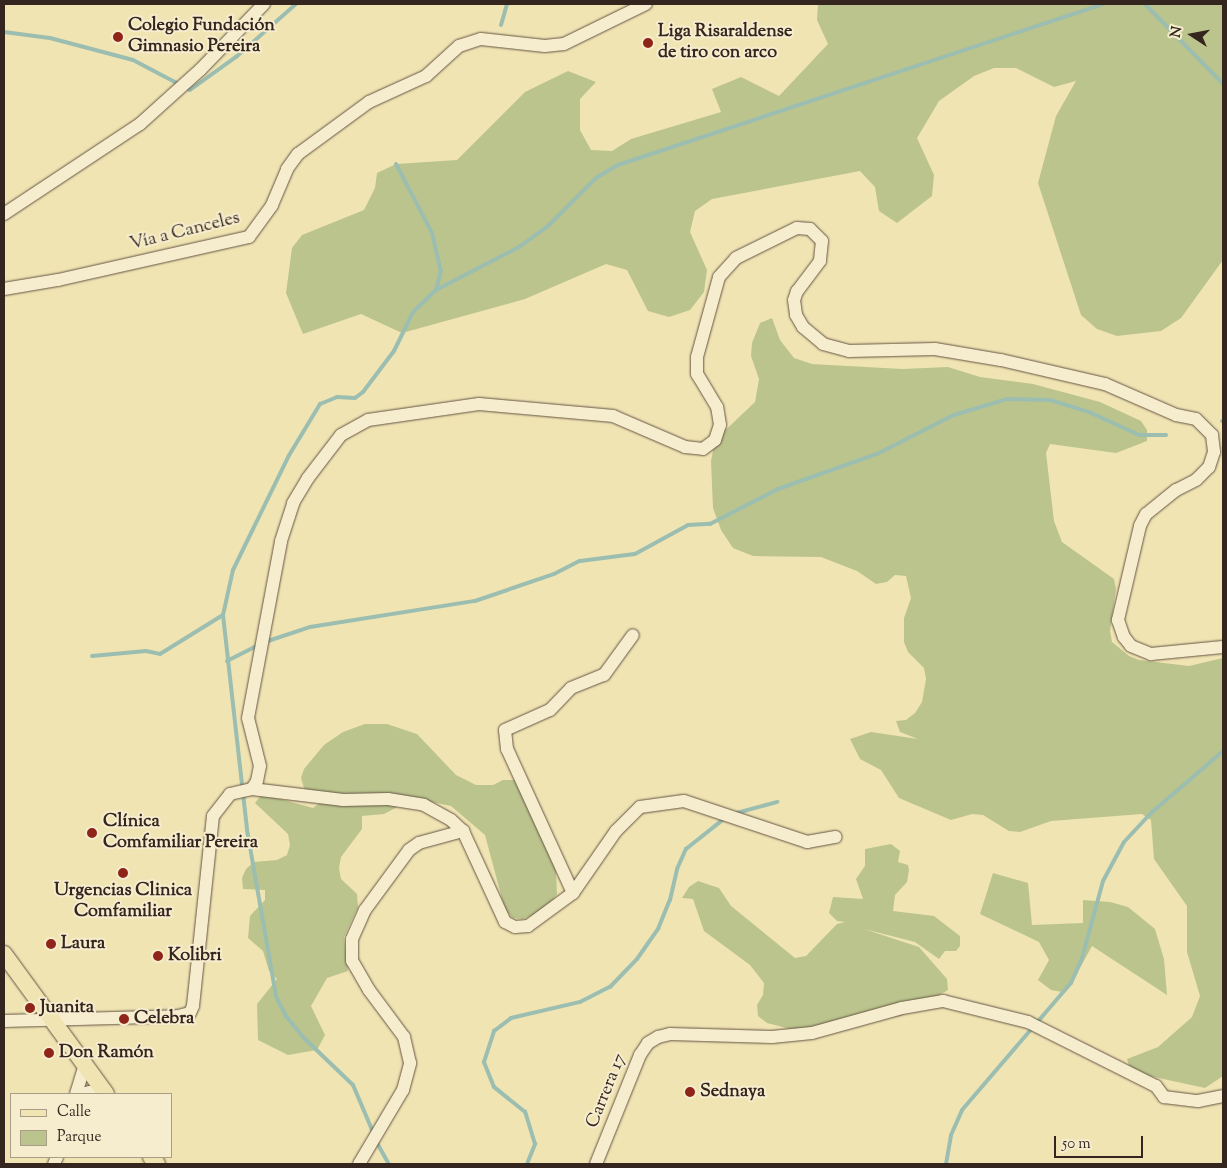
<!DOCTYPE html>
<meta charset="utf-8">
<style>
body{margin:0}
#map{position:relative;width:1227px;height:1168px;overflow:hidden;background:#f1e4b3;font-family:"Sorts Mill Goudy",serif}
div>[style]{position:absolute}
.green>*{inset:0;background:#bbc48c}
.stream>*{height:4px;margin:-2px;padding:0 2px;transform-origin:2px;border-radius:2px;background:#9bbeb1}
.roads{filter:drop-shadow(0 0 1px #645544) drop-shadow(0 0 1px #645544)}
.minor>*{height:12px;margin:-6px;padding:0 6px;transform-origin:6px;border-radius:6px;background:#f6edce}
.major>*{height:16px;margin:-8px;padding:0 8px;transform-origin:8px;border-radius:8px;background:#f1e4b3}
.dots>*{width:14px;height:14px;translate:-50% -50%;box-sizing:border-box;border:2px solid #f6edce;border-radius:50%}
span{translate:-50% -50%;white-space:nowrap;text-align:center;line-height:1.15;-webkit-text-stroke:4px #f6edce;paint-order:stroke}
.poi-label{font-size:18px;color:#35251f;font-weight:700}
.left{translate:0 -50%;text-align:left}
.street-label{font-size:18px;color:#35251f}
.frame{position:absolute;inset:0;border:5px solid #35251f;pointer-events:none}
.legend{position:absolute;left:10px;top:1093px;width:162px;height:65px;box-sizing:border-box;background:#f6edce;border:1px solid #a99d88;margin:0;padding:6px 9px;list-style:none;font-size:15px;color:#35251f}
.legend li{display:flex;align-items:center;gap:10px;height:25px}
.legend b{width:25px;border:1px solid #a99d88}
.north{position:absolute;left:1167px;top:10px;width:50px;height:50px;-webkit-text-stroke:4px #f6edce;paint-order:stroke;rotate:281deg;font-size:14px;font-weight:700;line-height:20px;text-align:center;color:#35251f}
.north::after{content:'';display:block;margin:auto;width:18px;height:22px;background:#35251f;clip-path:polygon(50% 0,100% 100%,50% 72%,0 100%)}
.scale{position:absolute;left:1054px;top:1136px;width:89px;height:22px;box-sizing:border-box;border:2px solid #35251f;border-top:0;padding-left:6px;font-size:15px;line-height:18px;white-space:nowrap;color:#35251f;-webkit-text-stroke:4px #f6edce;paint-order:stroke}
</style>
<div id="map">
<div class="green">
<div style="clip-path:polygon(818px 4px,1223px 4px,1223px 260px,1181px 318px,1161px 331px,1117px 336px,1097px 329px,1081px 315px,1038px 183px,1056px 116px,1076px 81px,1054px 87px,1016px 68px,994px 68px,974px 76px,939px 101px,917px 138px,934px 175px,932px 196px,897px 223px,879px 211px,875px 187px,860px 171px,712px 199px,695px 211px,690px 232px,707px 270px,704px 292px,690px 310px,669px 317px,648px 311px,627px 270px,606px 264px,525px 299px,402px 333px,361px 314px,303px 334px,286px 293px,292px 248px,302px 235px,364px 210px,375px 188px,377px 173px,396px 164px,457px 160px,525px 92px,568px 71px,596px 82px,580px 99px,580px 130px,591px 150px,612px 151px,631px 139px,721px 112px,712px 89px,741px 77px,779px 96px,828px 44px,817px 20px)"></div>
<div style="clip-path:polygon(772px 318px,780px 340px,794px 358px,812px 364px,902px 369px,948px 367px,980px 377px,1033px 384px,1100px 402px,1141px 421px,1147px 430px,1147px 441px,1116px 453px,1050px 444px,1046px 453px,1054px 521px,1062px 542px,1114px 579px,1116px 589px,1110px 631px,1112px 642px,1129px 656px,1139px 660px,1189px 666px,1223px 658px,1223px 1076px,1205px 1088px,1131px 1072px,1127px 1059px,1158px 1047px,1192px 1017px,1200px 996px,1187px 952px,1187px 906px,1154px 859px,1151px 820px,1142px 814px,1051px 821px,1020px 832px,1009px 831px,983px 815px,972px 814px,951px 820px,899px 798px,881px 770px,860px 759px,850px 739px,871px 732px,918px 739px,900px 732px,896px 721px,906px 720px,915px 713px,922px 702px,926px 679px,924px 668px,908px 652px,904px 642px,904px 618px,911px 598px,906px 576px,895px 575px,887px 582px,876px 584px,857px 571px,821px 557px,753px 556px,733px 548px,721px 530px,713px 508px,711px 461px,715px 440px,755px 402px,759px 379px,751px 356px,752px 343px,760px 323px)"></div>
<div style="clip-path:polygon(365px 724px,387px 724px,417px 734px,456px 775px,476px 785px,493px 785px,503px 780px,514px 780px,522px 788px,555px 848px,557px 894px,544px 911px,523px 919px,513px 918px,505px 910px,485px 835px,451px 806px,427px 801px,403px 804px,384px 814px,362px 816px,362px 829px,341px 857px,339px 868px,341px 879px,357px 894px,358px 907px,344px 937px,348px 971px,327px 978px,311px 1006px,325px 1035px,317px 1050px,288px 1055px,258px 1040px,257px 1004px,277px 979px,269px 971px,263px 951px,248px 938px,250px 916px,265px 900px,265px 890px,243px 889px,242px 878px,246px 869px,254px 862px,277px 860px,287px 855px,290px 845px,288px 834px,255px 803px,262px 794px,313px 808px,321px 802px,304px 788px,301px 778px,304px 769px,324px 745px,343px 732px)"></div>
<div style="clip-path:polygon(891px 844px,900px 851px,898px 862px,908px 865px,909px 870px,907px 882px,895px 895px,893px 911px,934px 916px,960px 936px,960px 946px,956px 951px,945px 951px,939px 959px,915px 942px,864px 929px,919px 947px,947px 979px,948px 990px,901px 1016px,798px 1031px,767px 1023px,758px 1016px,757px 1005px,763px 995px,764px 983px,750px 965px,704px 931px,693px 899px,682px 898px,689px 887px,698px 881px,719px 888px,731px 906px,795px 958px,806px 956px,837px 924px,845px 922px,837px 921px,829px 913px,833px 897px,863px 899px,856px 879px,865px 866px,865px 849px)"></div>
<div style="clip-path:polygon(993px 873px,1028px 883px,1032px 925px,1083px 923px,1083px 900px,1110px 902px,1128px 907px,1155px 929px,1164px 959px,1167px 995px,1092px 946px,1069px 988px,1062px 992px,1051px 990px,1038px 980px,1049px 960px,1039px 942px,980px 914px)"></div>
</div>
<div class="stream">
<div style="left:1145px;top:4px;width:112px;rotate:45.7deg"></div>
<div style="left:501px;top:25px;width:22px;rotate:-74deg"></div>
<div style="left:4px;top:32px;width:46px;rotate:7.4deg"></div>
<div style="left:50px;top:38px;width:86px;rotate:14.8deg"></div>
<div style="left:133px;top:60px;width:64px;rotate:27.8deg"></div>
<div style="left:190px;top:90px;width:57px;rotate:-35.7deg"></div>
<div style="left:236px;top:57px;width:80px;rotate:-41.5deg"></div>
<div style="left:396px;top:164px;width:78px;rotate:62.4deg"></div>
<div style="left:432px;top:233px;width:39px;rotate:77deg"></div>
<div style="left:441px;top:271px;width:20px;rotate:105deg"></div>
<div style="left:1222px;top:421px;width:1px"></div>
<div style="left:265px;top:642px;width:47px;rotate:-18.4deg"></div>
<div style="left:310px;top:627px;width:167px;rotate:-9deg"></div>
<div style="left:475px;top:601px;width:83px;rotate:-18.9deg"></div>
<div style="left:554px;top:574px;width:29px;rotate:-27deg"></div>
<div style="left:580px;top:561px;width:55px;rotate:-7.3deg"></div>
<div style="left:635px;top:554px;width:60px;rotate:-28.7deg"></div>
<div style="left:688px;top:525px;width:22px;rotate:-3deg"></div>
<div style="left:710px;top:524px;width:76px;rotate:-27.2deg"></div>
<div style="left:778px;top:489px;width:105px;rotate:-19.5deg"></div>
<div style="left:877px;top:454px;width:86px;rotate:-26.9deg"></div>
<div style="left:954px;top:415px;width:55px;rotate:-16.8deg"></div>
<div style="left:1007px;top:399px;width:43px;rotate:1.3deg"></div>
<div style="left:1050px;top:400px;width:41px;rotate:17.1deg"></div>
<div style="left:1089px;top:412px;width:55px;rotate:24.7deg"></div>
<div style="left:1139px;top:435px;width:27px"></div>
<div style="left:92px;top:656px;width:54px;rotate:-5.3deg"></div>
<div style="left:146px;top:651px;width:14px;rotate:12deg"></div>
<div style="left:160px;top:654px;width:74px;rotate:-31.8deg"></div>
<div style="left:227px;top:661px;width:36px;rotate:-27deg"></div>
<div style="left:733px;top:814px;width:46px;rotate:-15.3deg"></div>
<div style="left:373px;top:1132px;width:51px;rotate:-113.1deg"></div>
<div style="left:353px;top:1085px;width:69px;rotate:-136.2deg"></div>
<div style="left:303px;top:1037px;width:27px;rotate:-129deg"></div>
<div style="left:286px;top:1016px;width:22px;rotate:-117deg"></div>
<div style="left:276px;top:996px;width:169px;rotate:-99.9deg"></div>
<div style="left:247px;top:829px;width:215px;rotate:-96.4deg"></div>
<div style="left:223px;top:615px;width:46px;rotate:-77.5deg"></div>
<div style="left:233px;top:570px;width:126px;rotate:-64deg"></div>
<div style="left:288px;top:457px;width:62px;rotate:-58.9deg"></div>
<div style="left:320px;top:404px;width:18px;rotate:-22deg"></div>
<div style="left:337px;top:397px;width:18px;rotate:3deg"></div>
<div style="left:355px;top:398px;width:10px;rotate:-37deg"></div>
<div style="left:363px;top:392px;width:51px;rotate:-52.9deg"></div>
<div style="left:394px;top:351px;width:43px;rotate:-64deg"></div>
<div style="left:413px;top:312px;width:32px;rotate:-44deg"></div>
<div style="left:436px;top:290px;width:93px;rotate:-27.4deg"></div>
<div style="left:519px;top:247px;width:36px;rotate:-36deg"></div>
<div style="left:548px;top:226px;width:68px;rotate:-45deg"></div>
<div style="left:596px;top:178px;width:26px;rotate:-31deg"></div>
<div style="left:618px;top:165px;width:511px;rotate:-18.36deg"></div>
<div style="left:376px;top:1141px;width:26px;rotate:61deg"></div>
<div style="left:527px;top:1164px;width:22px;rotate:-68deg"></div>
<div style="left:535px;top:1144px;width:34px;rotate:-107deg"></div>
<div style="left:525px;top:1112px;width:40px;rotate:-141deg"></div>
<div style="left:494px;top:1087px;width:27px;rotate:-112deg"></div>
<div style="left:484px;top:1062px;width:33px;rotate:-72deg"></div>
<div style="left:494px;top:1031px;width:21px;rotate:-37deg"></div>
<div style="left:511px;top:1018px;width:71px;rotate:-13.1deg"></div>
<div style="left:580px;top:1002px;width:34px;rotate:-27deg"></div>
<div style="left:610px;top:987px;width:39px;rotate:-46deg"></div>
<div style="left:637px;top:959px;width:37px;rotate:-55deg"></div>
<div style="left:658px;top:929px;width:31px;rotate:-68deg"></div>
<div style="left:670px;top:900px;width:32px;rotate:-77deg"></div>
<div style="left:677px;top:869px;width:22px;rotate:-66deg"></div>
<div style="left:686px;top:849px;width:50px;rotate:-38.5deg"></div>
<div style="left:946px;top:1164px;width:29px;rotate:-80deg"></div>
<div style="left:951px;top:1135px;width:27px;rotate:-66deg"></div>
<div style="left:962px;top:1110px;width:167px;rotate:-49.4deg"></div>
<div style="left:1071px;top:983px;width:27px;rotate:-66deg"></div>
<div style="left:1082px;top:958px;width:80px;rotate:-74.7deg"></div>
<div style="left:1103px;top:881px;width:44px;rotate:-61.7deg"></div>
<div style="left:1124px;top:842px;width:40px;rotate:-47deg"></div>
<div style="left:1151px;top:813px;width:95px;rotate:-40.7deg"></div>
</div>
<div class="roads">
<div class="minor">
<div style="left:4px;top:214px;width:163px;rotate:-33.5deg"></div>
<div style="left:140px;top:124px;width:81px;rotate:-42deg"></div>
<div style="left:200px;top:70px;width:92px;rotate:-45.9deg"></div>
<div style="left:4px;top:289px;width:55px;rotate:-9.5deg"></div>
<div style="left:58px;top:280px;width:196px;rotate:-12.7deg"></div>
<div style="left:249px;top:237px;width:39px;rotate:-54deg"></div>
<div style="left:272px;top:205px;width:39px;rotate:-67deg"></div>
<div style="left:287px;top:169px;width:19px;rotate:-54deg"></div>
<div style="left:298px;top:154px;width:88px;rotate:-36.2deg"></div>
<div style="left:369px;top:102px;width:63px;rotate:-24.5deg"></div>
<div style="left:426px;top:76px;width:45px;rotate:-42.3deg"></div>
<div style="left:459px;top:46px;width:23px;rotate:-18deg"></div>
<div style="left:481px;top:39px;width:64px;rotate:6.2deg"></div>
<div style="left:545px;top:46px;width:19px;rotate:-6deg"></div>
<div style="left:564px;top:44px;width:91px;rotate:-26deg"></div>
<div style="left:252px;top:789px;width:9px;rotate:-58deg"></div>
<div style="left:257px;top:781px;width:15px;rotate:-79deg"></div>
<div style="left:260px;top:766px;width:49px;rotate:-104deg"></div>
<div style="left:248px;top:718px;width:180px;rotate:-79.4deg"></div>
<div style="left:281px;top:541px;width:40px;rotate:-72deg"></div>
<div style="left:293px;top:503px;width:29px;rotate:-59deg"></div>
<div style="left:308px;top:478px;width:54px;rotate:-52.5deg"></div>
<div style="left:341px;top:435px;width:31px;rotate:-29deg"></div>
<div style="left:368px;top:420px;width:112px;rotate:-8.2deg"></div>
<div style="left:479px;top:404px;width:135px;rotate:5.1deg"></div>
<div style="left:613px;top:416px;width:78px;rotate:23.3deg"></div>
<div style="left:685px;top:447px;width:18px;rotate:6deg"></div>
<div style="left:703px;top:449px;width:15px;rotate:-37deg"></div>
<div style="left:715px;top:440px;width:16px;rotate:-72deg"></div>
<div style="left:720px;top:425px;width:18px;rotate:-99deg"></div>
<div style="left:717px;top:407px;width:39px;rotate:-121deg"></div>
<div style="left:697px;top:374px;width:17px;rotate:-90deg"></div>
<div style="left:697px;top:357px;width:83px;rotate:-74.6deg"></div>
<div style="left:719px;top:277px;width:25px;rotate:-48deg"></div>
<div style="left:736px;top:258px;width:68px;rotate:-26.2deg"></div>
<div style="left:797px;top:228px;width:13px;rotate:4deg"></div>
<div style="left:810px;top:229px;width:17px;rotate:45deg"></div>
<div style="left:822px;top:241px;width:20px;rotate:96deg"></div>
<div style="left:820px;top:261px;width:38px;rotate:127deg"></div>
<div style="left:797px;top:291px;width:9px;rotate:108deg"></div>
<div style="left:794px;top:300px;width:15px;rotate:82deg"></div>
<div style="left:796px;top:315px;width:14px;rotate:60deg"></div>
<div style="left:803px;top:327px;width:26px;rotate:40deg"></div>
<div style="left:823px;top:344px;width:27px;rotate:15deg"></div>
<div style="left:849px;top:351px;width:86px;rotate:-1.3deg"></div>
<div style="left:935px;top:349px;width:67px;rotate:9.5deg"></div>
<div style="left:1001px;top:360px;width:107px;rotate:13deg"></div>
<div style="left:1105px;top:384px;width:77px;rotate:23.6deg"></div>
<div style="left:1176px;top:415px;width:20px;rotate:11deg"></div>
<div style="left:1196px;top:419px;width:23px;rotate:45deg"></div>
<div style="left:1212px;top:435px;width:17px;rotate:83deg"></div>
<div style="left:1214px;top:452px;width:16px;rotate:108deg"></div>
<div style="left:1209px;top:467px;width:18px;rotate:135deg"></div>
<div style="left:1196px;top:480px;width:22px;rotate:153deg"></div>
<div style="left:1176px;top:490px;width:38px;rotate:141deg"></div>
<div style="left:1146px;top:514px;width:13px;rotate:117deg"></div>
<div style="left:1140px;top:526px;width:97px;rotate:103.2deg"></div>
<div style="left:1118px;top:620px;width:18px;rotate:71deg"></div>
<div style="left:1124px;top:637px;width:11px;rotate:52deg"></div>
<div style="left:1131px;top:646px;width:22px;rotate:22deg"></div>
<div style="left:1151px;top:654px;width:72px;rotate:-5.6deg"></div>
<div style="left:573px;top:893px;width:158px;rotate:-114.6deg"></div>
<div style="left:507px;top:749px;width:19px;rotate:-96deg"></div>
<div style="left:505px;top:730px;width:49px;rotate:-24deg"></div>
<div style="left:550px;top:710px;width:30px;rotate:-46deg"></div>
<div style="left:571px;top:688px;width:35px;rotate:-22deg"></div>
<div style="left:604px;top:675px;width:49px;rotate:-54.1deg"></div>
<div style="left:4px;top:1021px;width:174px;rotate:-1.6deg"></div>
<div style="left:178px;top:1016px;width:12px;rotate:-14deg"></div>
<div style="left:190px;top:1013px;width:8px;rotate:-67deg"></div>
<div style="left:193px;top:1006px;width:191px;rotate:-84deg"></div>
<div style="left:213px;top:816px;width:28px;rotate:-52deg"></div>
<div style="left:230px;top:794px;width:23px;rotate:-13deg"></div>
<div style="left:252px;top:789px;width:92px;rotate:6.9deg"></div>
<div style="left:343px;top:800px;width:45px;rotate:-1.3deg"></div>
<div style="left:388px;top:799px;width:36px;rotate:9deg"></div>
<div style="left:424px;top:805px;width:31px;rotate:29deg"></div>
<div style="left:451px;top:820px;width:16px;rotate:43deg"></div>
<div style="left:463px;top:831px;width:100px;rotate:65.2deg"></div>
<div style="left:505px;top:922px;width:11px;rotate:27deg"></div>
<div style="left:515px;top:927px;width:13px;rotate:-4deg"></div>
<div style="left:528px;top:926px;width:56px;rotate:-36.3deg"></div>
<div style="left:573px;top:893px;width:75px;rotate:-55.3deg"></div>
<div style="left:616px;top:831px;width:34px;rotate:-45deg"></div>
<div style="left:640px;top:807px;width:44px;rotate:-7.8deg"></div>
<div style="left:684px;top:801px;width:130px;rotate:18.4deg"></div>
<div style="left:807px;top:842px;width:29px;rotate:-10deg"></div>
<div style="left:76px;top:1094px;width:30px;rotate:-73deg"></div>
<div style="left:80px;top:1094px;width:10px;rotate:-11deg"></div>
<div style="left:90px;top:1092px;width:8px;rotate:14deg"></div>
<div style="left:54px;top:1164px;width:8px;rotate:-67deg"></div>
<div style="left:359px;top:1164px;width:86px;rotate:-59.3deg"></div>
<div style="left:403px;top:1090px;width:28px;rotate:-75deg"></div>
<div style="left:410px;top:1063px;width:27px;rotate:-103deg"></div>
<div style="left:404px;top:1037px;width:59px;rotate:-126.7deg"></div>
<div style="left:369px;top:990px;width:34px;rotate:-120deg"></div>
<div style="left:352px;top:961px;width:22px;rotate:-90deg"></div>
<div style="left:352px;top:939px;width:32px;rotate:-66deg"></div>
<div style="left:365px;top:910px;width:74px;rotate:-53.7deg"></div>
<div style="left:409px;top:850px;width:12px;rotate:-35deg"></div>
<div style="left:419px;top:843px;width:46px;rotate:-15.3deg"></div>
<div style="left:596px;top:1164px;width:118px;rotate:-68deg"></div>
<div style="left:640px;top:1055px;width:14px;rotate:-56deg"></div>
<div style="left:648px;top:1043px;width:12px;rotate:-31deg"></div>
<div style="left:658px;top:1037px;width:12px;rotate:-14deg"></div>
<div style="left:670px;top:1034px;width:102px;rotate:1.7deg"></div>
<div style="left:772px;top:1037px;width:40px;rotate:-5.7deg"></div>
<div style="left:812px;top:1033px;width:93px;rotate:-15.5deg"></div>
<div style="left:902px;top:1008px;width:42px;rotate:-9.7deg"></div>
<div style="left:943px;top:1001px;width:88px;rotate:13.9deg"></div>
<div style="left:1028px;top:1022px;width:143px;rotate:26.6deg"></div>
<div style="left:1156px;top:1086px;width:14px;rotate:54deg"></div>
<div style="left:1164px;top:1097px;width:34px;rotate:7deg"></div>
<div style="left:1198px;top:1101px;width:25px;rotate:-11deg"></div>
</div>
<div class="major">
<div style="left:4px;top:954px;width:173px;rotate:53.9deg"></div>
<div style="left:151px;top:1157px;width:9px;rotate:49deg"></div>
</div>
</div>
<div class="dots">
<div style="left:118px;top:37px;background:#8f2418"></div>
<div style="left:648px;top:43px;background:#8f2418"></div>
<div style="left:92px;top:833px;background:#8f2418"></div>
<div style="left:123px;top:873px;background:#8f2418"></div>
<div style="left:51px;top:944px;background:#8f2418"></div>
<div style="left:158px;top:956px;background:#8f2418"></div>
<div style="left:30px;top:1008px;background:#8f2418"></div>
<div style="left:124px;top:1019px;background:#8f2418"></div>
<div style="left:49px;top:1053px;background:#8f2418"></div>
<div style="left:690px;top:1092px;background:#8f2418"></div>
</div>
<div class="poi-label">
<span class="left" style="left:128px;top:37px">Colegio Fundación<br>Gimnasio Pereira</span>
<span class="left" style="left:658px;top:43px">Liga Risaraldense<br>de tiro con arco</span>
<span class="left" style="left:103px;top:833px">Clínica<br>Comfamiliar Pereira</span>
<span style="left:123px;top:902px">Urgencias Clinica<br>Comfamiliar</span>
<span class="left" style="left:61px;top:944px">Laura</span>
<span class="left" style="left:168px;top:956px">Kolibri</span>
<span class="left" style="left:40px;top:1008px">Juanita</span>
<span class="left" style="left:134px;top:1019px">Celebra</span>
<span class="left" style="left:59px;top:1053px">Don Ramón</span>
<span class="left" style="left:700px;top:1092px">Sednaya</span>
</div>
<div class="street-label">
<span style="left:185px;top:232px;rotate:-14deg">Vía a Canceles</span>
<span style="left:607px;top:1091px;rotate:-68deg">Carrera 17</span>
</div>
<div class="frame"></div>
<ul class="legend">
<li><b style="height:6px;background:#f1e4b3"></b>Calle</li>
<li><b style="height:14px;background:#bbc48c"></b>Parque</li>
</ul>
<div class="north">N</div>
<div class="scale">50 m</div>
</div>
